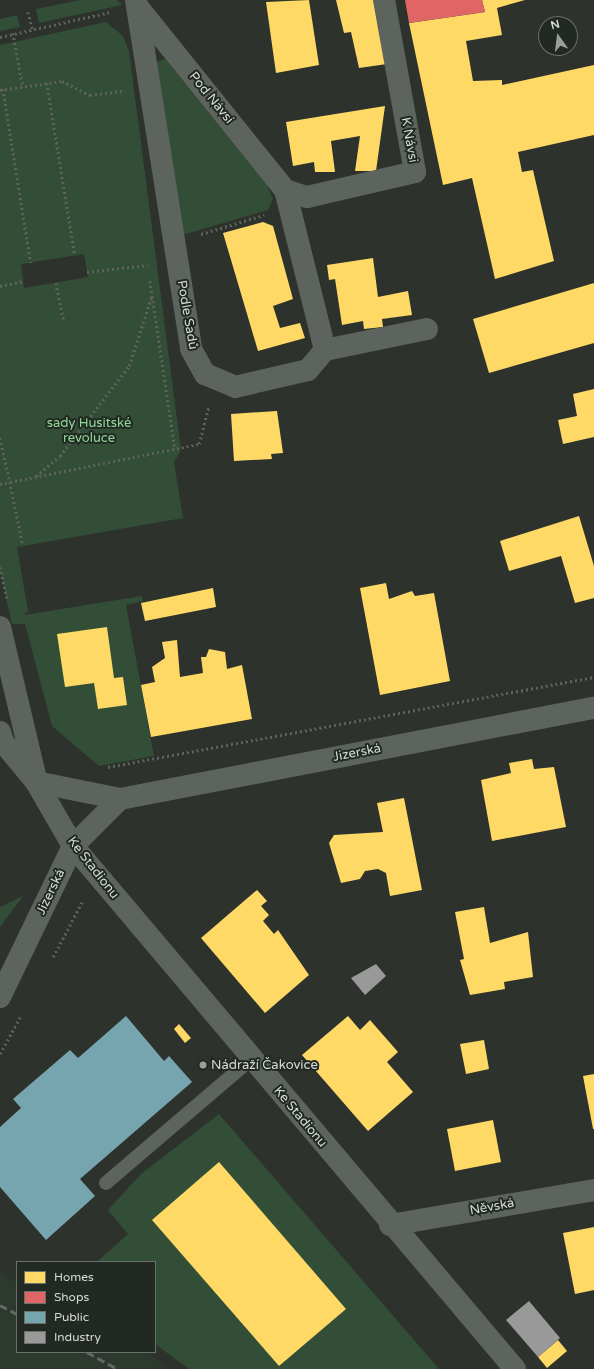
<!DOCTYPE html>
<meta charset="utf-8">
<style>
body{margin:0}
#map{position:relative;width:594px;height:1369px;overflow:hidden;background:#2d322d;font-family:"Varela Round",sans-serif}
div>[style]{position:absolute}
.built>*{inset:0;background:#2d392f}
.green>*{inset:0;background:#334e37}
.homes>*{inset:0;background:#ffd966}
.shops>*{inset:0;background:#e06666}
.public>*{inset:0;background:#76a5af}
.industry>*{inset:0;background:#999}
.path>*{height:2.5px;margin-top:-1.25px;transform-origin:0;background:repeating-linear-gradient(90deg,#5d625d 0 2px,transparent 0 5px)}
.lane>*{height:14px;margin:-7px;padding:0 7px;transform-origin:7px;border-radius:7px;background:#5d635d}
.street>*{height:22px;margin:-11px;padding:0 11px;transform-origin:11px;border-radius:11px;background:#5d635d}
.rail>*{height:3px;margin-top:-1.5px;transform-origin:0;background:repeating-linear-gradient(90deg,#636863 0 8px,transparent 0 12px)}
.dots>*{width:11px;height:11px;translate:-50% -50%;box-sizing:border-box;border:2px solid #222923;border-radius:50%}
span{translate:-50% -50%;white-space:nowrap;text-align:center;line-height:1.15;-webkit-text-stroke:4px #222923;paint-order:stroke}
.street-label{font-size:13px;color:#d5dad5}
.park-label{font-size:13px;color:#8fd899}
.poi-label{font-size:13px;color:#d5dad5}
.left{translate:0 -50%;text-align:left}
.legend{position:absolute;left:16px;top:1261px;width:140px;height:92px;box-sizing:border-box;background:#222923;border:1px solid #6a706a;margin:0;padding:5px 7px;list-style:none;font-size:12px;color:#d5dad5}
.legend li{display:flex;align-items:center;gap:8px;height:20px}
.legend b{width:20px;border:1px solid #6a706a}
.north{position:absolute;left:538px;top:16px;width:40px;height:40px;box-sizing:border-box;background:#222923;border:1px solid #6a706a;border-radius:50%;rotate:346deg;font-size:11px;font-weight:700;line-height:16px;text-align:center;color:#d5dad5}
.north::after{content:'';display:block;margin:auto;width:14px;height:18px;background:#9a9f9a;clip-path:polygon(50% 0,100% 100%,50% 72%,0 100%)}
</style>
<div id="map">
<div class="built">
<div style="clip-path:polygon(0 1273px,17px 1282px,17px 1352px,146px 1352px,171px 1369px,0 1369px)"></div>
</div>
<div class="green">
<div style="clip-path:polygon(80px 0,117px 0,122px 5px,39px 23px,36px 9px)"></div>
<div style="clip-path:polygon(17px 15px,20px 27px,0 31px,0 19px)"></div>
<div style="clip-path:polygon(evenodd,106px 22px,123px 36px,129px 51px,181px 450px,174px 462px,183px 518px,17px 547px,28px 611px,24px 615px,142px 596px,143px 601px,126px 605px,154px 756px,99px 766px,52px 726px,25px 624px,12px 624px,0 571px,0 45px,106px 22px,84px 254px,88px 277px,24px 288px,21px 264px,84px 254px)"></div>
<div style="clip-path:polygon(165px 59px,267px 185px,273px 199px,268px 210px,186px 234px,182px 232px,155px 63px)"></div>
<div style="clip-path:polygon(23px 896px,0 927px,0 907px)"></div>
<div style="clip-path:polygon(219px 1114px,439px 1369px,189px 1369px,155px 1344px,155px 1262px,97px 1262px,128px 1234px,108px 1210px,141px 1174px)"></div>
</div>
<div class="homes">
<div style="clip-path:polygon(309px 0,319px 65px,276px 73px,266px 2px)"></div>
<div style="clip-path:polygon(336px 0,376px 0,387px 64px,359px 68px,351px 32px,344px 33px)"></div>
<div style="clip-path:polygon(482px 0,525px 0,497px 8px,502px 35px,466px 41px,473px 81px,502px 80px,502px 85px,594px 65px,594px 135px,518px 152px,522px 172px,533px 170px,554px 261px,495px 279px,472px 178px,443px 185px,409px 23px,485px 12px)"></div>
<div style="clip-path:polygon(385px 106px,376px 171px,355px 171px,360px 136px,331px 141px,335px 172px,315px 172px,314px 162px,293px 166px,286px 122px)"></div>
<div style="clip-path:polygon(263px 222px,273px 226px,293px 299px,273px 306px,280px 328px,300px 323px,305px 338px,258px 351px,223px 233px)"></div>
<div style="clip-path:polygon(373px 258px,378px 297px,408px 291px,412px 315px,382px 319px,383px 327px,364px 329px,363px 321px,342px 325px,335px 279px,329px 280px,327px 265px)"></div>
<div style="clip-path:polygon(594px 283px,594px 343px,489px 373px,473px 319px)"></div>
<div style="clip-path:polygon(594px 389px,594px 437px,563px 444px,558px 420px,577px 416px,573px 394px)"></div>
<div style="clip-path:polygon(277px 411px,283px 453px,271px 454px,272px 459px,234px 461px,231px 414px)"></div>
<div style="clip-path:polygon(579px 516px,594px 566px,594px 598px,575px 603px,561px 556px,509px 571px,500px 541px)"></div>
<div style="clip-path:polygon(386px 583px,389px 599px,412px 591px,415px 596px,434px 593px,450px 681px,380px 695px,360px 588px)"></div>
<div style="clip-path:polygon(213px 588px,216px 607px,145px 621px,141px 603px)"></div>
<div style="clip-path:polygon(107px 627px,114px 678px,123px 677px,127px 705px,98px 709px,94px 683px,65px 687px,57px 634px)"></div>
<div style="clip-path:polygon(177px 640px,180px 677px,203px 673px,201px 657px,206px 657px,209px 649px,225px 652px,227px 669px,242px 665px,252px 719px,151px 737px,141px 685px,155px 682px,152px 667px,165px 658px,162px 642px)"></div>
<div style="clip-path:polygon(532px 759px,534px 769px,554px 767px,566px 827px,492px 841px,481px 780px,511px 773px,509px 763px)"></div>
<div style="clip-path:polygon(404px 798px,422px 890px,390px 896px,386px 873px,378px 869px,365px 871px,360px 879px,341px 883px,329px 843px,334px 835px,383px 832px,377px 803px)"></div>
<div style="clip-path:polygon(257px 890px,267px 901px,261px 906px,269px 915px,263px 921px,274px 934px,278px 930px,309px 975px,265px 1013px,201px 938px)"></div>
<div style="clip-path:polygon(484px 907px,490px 943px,528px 932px,533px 977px,504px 982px,505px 989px,470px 995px,460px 960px,464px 959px,455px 912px)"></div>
<div style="clip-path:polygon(348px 1016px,360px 1030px,370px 1020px,398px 1052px,387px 1062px,413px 1092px,368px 1131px,302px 1055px)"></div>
<div style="clip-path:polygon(179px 1024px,191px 1038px,185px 1043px,174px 1029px)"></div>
<div style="clip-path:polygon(484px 1040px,489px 1069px,466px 1074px,460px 1044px)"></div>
<div style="clip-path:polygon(594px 1074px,594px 1129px,593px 1129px,583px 1076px)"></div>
<div style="clip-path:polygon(493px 1120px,501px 1162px,455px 1171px,447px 1129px)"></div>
<div style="clip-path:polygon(219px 1162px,346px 1309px,279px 1366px,152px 1220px)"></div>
<div style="clip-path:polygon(594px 1227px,594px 1290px,575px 1294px,563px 1233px)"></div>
<div style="clip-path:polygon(558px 1340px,567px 1351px,547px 1368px,538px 1357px)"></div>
</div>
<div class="shops">
<div style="clip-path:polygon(405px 0,482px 0,485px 12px,409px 23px)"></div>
</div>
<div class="public">
<div style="clip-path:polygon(126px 1016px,164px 1061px,169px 1056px,192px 1082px,80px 1179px,95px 1196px,46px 1240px,0 1187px,0 1127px,21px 1108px,13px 1099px,70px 1050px,78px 1058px)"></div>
</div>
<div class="industry">
<div style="clip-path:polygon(376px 964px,386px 976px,365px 995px,351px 978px)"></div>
<div style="clip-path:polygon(529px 1301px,560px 1338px,538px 1357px,506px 1320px)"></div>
</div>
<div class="path">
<div style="left:28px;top:12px;width:18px;rotate:74deg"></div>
<div style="left:13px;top:33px;width:55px;rotate:79.5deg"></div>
<div style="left:0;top:37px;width:113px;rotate:-12.8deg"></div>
<div style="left:47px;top:83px;width:174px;rotate:80.8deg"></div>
<div style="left:3px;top:89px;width:176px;rotate:80.9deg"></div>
<div style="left:0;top:90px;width:63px;rotate:-8.3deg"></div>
<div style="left:62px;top:81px;width:31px;rotate:27deg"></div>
<div style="left:90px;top:95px;width:32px;rotate:-7deg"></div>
<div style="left:201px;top:234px;width:66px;rotate:-16.8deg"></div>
<div style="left:87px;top:272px;width:61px;rotate:-6.5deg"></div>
<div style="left:150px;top:281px;width:170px;rotate:81.5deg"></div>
<div style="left:56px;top:283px;width:38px;rotate:78deg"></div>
<div style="left:0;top:286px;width:24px;rotate:-12deg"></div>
<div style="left:0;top:438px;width:45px;rotate:77.2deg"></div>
<div style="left:10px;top:482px;width:193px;rotate:-11.4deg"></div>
<div style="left:199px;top:444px;width:40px;rotate:-75.6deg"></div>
<div style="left:36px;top:476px;width:31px;rotate:-40deg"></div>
<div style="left:60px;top:456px;width:113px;rotate:-52.5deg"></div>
<div style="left:129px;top:366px;width:75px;rotate:-72.1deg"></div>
<div style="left:0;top:484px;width:10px;rotate:-11deg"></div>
<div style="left:10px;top:482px;width:65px;rotate:78.5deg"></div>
<div style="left:0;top:567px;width:35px;rotate:77deg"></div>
<div style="left:108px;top:767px;width:494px;rotate:-10.5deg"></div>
<div style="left:53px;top:957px;width:62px;rotate:-62.2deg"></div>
<div style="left:0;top:1054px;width:42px;rotate:-61.6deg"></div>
</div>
<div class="lane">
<div style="left:106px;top:1183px;width:191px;rotate:-40.5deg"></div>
</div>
<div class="street">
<div style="left:136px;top:0;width:353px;rotate:81deg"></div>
<div style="left:191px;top:349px;width:29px;rotate:61deg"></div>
<div style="left:205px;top:374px;width:33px;rotate:23deg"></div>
<div style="left:235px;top:387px;width:75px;rotate:-13.1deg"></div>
<div style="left:308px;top:370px;width:26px;rotate:-50deg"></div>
<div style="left:325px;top:350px;width:165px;rotate:-104deg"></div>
<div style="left:285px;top:190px;width:236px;rotate:-128.8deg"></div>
<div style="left:285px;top:190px;width:23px;rotate:18deg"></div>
<div style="left:307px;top:197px;width:111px;rotate:-13deg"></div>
<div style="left:415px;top:172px;width:175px;rotate:-100.2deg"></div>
<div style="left:325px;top:350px;width:104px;rotate:-11.6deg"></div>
<div style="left:0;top:627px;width:156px;rotate:76.7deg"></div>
<div style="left:0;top:732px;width:10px;rotate:73deg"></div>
<div style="left:3px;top:742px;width:52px;rotate:50.5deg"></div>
<div style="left:36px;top:782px;width:74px;rotate:60deg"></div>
<div style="left:73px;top:846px;width:685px;rotate:49.8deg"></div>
<div style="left:36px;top:782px;width:86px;rotate:11.4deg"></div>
<div style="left:0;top:997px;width:168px;rotate:-64.2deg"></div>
<div style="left:73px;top:846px;width:66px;rotate:-45deg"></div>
<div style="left:120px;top:799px;width:483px;rotate:-10.9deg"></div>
<div style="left:390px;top:1225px;width:207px;rotate:-9.7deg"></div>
</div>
<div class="rail">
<div style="left:0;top:1305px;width:19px;rotate:28deg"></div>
<div style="left:87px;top:1352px;width:35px;rotate:29deg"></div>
</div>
<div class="dots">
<div style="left:203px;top:1065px;background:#9a9f9a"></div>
</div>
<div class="street-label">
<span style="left:211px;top:98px;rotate:51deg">Pod Návsí</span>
<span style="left:409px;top:140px;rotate:80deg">K Návsi</span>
<span style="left:187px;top:315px;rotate:80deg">Podle Sadů</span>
<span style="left:357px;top:753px;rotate:-11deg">Jizerská</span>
<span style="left:93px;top:868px;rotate:52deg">Ke Stadionu</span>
<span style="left:51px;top:892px;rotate:-64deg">Jizerská</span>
<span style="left:300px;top:1117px;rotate:50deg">Ke Stadionu</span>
<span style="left:492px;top:1207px;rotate:-10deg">Něvská</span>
</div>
<div class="park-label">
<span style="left:89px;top:431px">sady Husitské<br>revoluce</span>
</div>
<div class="poi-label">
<span class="left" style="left:211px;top:1065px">Nádraží Čakovice</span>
</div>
<ul class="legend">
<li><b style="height:11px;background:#ffd966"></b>Homes</li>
<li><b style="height:11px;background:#e06666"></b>Shops</li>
<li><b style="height:11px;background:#76a5af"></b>Public</li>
<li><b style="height:11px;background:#999"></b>Industry</li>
</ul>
<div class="north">N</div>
</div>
